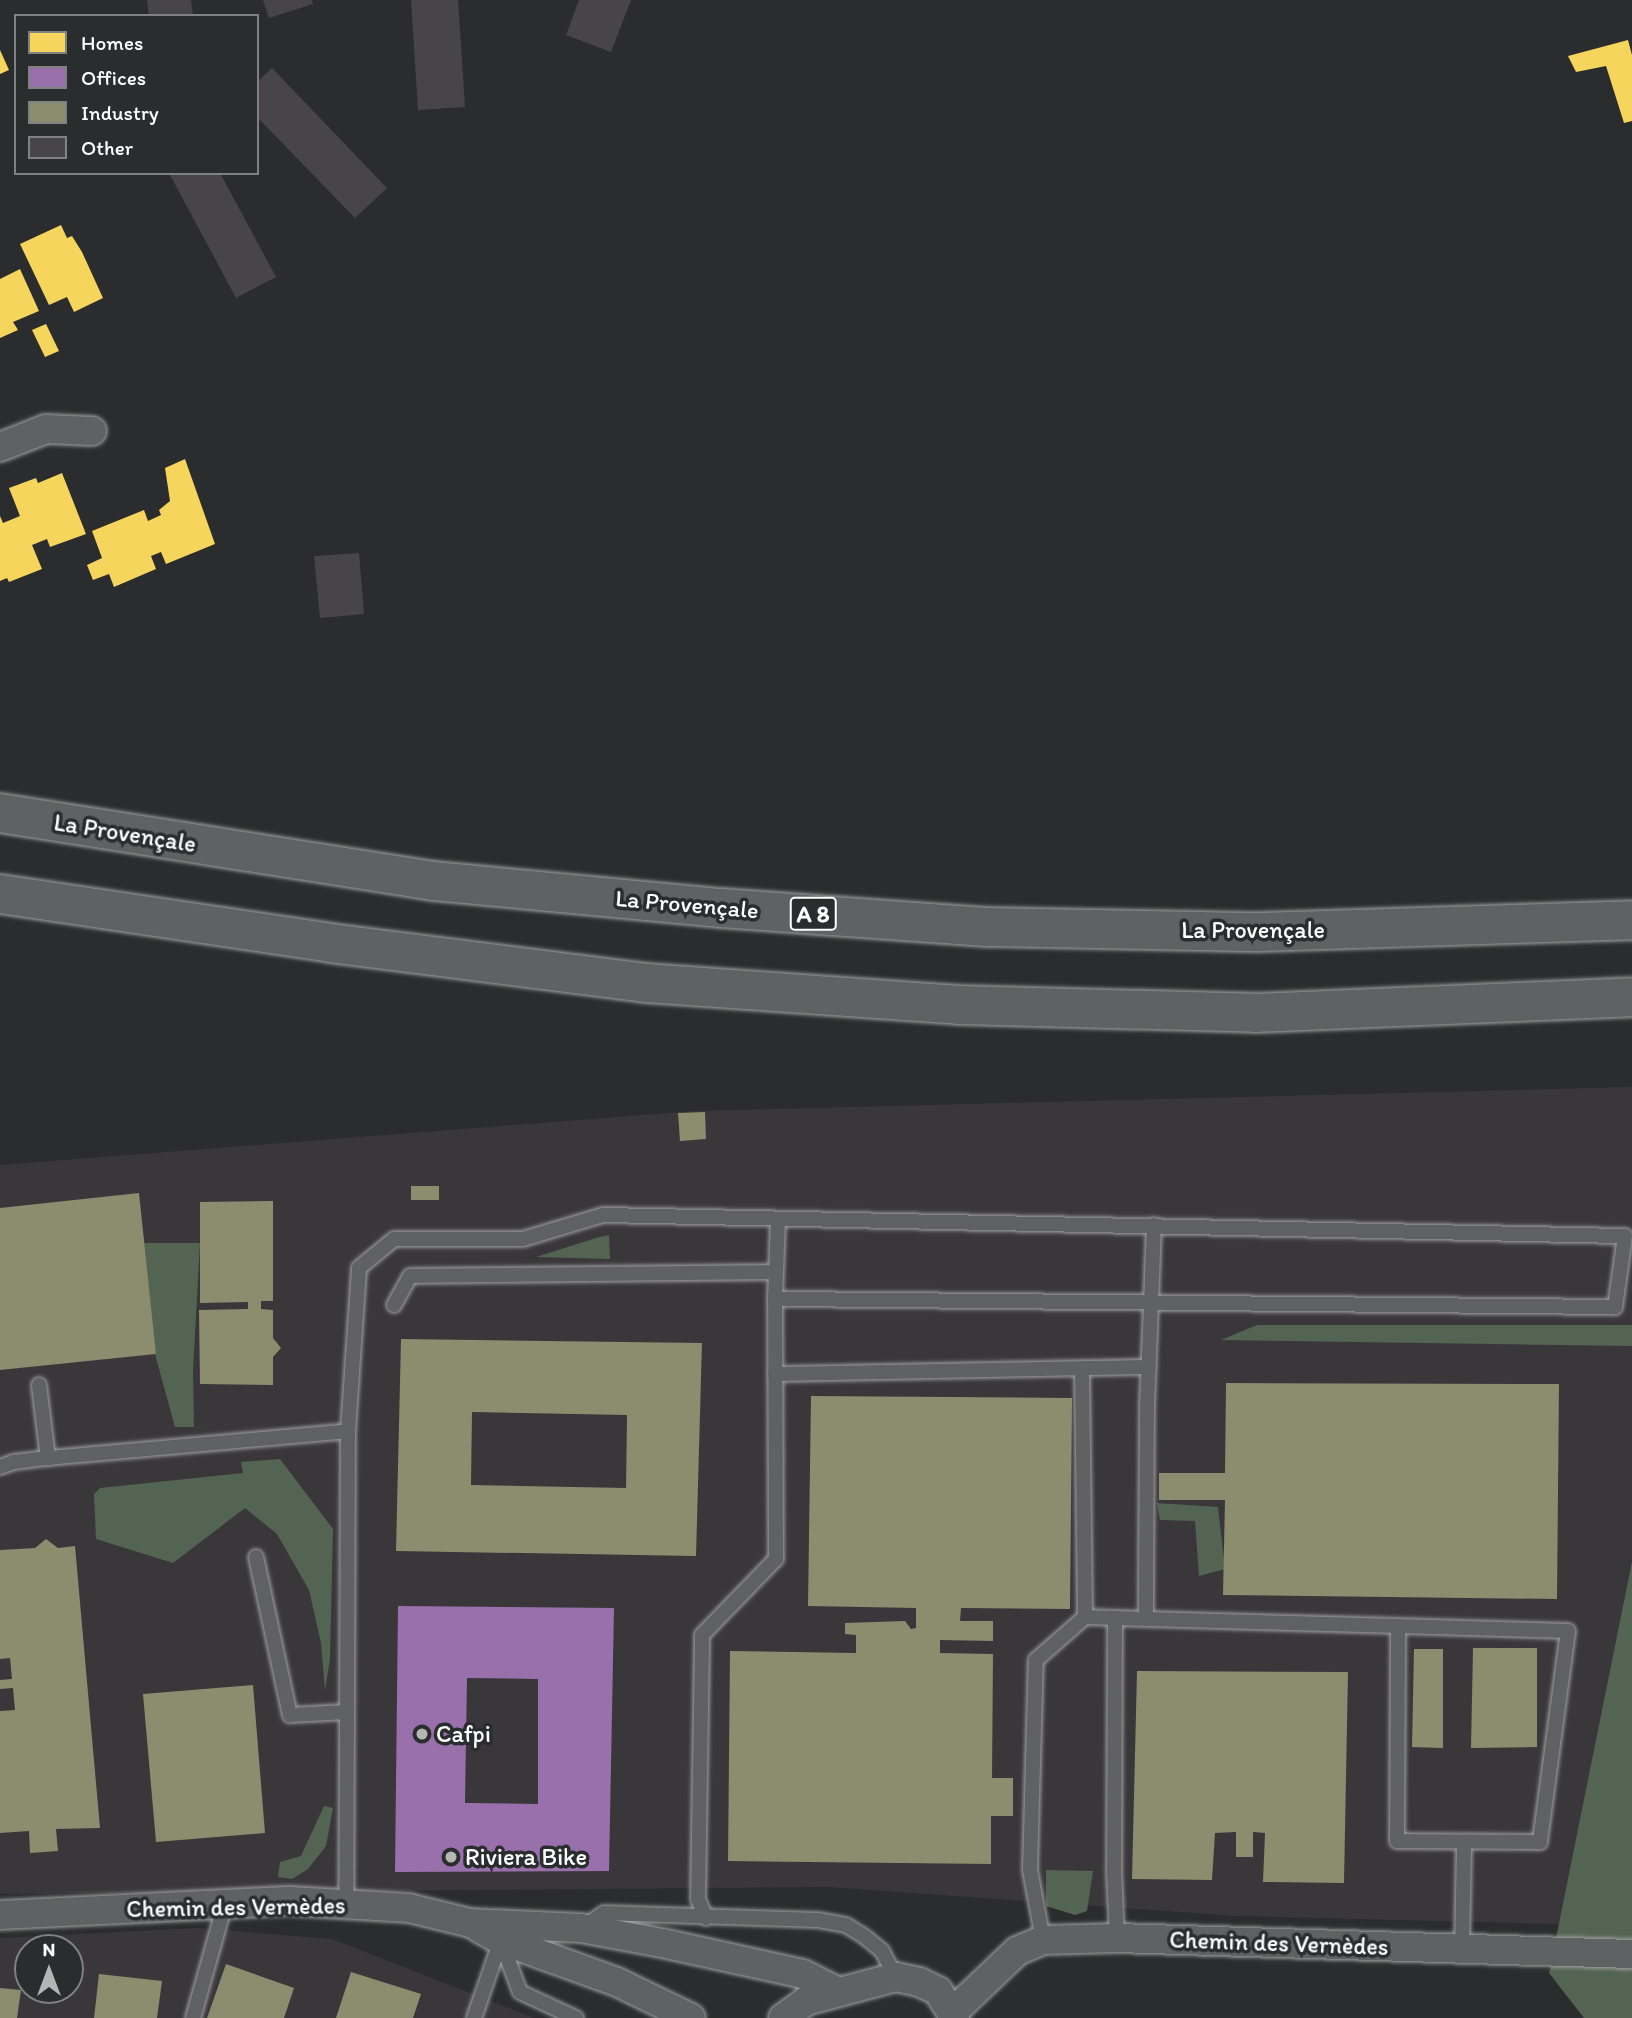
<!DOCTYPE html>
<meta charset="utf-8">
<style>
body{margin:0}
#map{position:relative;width:1632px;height:2018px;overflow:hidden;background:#2b2c2d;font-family:Itim,sans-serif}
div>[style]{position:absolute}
.built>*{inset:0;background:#3a373b}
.green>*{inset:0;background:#536452}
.homes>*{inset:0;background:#f6d55c}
.offices>*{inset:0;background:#9970ab}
.industry>*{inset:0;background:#8c8c6e}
.building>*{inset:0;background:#484548}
.roads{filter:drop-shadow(0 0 2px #a0a0a0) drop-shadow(0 0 2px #a0a0a0)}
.service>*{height:14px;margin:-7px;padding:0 7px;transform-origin:7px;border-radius:7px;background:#606162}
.minor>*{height:28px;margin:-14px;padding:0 14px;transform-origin:14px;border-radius:14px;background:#606162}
.motorway>*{height:38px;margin:-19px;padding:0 19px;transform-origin:19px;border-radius:19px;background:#606162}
.dots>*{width:19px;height:19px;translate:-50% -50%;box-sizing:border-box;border:4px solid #2a2d2e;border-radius:50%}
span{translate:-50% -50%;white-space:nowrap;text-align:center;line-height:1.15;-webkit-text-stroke:7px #2a2d2e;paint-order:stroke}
.shield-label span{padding:2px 5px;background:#2a2d2e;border:2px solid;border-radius:5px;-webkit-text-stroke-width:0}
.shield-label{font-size:23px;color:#fff;font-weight:700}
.street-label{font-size:24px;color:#fff}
.poi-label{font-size:24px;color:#fff}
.left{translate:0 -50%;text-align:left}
.legend{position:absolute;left:14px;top:14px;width:245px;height:161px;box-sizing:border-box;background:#2a2d2e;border:2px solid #7f8182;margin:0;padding:9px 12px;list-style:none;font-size:21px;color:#fff}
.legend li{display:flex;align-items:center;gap:14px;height:35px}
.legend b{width:35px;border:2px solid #7f8182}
.north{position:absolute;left:14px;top:1934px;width:70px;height:70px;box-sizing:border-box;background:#2a2d2e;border:2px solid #7f8182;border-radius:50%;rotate:0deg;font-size:19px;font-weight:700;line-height:28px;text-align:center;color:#fff}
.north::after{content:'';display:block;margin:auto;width:24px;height:32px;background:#b5b5b6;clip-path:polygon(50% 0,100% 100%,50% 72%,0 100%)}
</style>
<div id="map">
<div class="built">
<div style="clip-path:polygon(1632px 1087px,1632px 1560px,1559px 1924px,1237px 1916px,829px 1887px,0 1894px,0 1165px,694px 1111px)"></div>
<div style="clip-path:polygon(evenodd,197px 1928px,332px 1939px,534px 2018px,0 2018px,0 1938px,197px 1928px,28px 1948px,70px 1948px,70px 1990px,28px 1990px,28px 1948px)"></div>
</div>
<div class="green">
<div style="clip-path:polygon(609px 1235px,610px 1259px,536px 1257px,596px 1238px)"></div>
<div style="clip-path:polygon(144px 1243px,200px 1243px,193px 1371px,194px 1427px,175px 1427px,156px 1358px)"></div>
<div style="clip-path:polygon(1257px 1325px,1632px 1325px,1632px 1346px,1221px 1340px)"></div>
<div style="clip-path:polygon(280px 1459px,333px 1529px,330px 1659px,325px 1690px,321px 1643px,309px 1590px,277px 1534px,245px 1508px,173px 1563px,96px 1539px,94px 1494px,100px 1488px,243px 1473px,241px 1462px)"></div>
<div style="clip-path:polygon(1157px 1503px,1218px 1507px,1225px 1569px,1199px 1576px,1195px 1521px,1160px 1520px)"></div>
<div style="clip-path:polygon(1632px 1561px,1632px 2018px,1584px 2018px,1549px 1973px)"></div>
<div style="clip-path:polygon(324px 1806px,333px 1808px,326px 1846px,308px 1869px,292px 1879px,278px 1877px,280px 1862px,301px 1856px)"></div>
<div style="clip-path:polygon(1046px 1870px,1093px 1871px,1087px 1911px,1075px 1915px,1046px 1906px)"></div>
</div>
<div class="homes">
<div style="clip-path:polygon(1628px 40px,1632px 55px,1632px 121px,1624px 123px,1606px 66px,1576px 72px,1568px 56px)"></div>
<div style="clip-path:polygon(0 50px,9px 70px,0 74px)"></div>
<div style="clip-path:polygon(61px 225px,67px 238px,72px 236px,82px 252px,103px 298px,74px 312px,67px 297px,49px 305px,20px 244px)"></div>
<div style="clip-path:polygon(20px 269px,39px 311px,13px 322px,18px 330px,0 338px,0 279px)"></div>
<div style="clip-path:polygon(46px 324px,59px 351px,45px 357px,32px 330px)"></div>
<div style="clip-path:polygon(185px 459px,215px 544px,166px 564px,161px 552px,151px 556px,156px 569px,114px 587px,109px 574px,93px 580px,87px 565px,102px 558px,92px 531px,144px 510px,148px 521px,161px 515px,159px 510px,170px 501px,165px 468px)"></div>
<div style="clip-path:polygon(62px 473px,86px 534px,50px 547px,47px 539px,32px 545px,42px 569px,9px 582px,7px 578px,0 581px,0 516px,3px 523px,20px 516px,9px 488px,36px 478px,38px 483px)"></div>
</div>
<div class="offices">
<div style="clip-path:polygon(evenodd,398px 1606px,614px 1608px,609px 1871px,395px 1872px,398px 1606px,467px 1678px,538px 1679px,538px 1804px,465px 1803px,467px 1678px)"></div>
</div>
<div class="industry">
<div style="clip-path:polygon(705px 1112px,706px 1139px,680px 1141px,678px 1113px)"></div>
<div style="clip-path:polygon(411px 1186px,439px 1186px,439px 1200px,411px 1200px)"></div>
<div style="clip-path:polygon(139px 1193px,156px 1354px,0 1370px,0 1208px)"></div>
<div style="clip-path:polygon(273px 1201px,273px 1301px,261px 1301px,261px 1309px,273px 1310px,273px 1338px,281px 1348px,273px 1357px,273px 1385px,200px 1384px,199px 1310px,248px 1309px,248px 1302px,200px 1303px,200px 1202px)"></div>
<div style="clip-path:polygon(evenodd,401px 1339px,702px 1343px,696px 1556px,396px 1551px,401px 1339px,472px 1412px,627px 1415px,626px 1488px,471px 1485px,472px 1412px)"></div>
<div style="clip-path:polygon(1226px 1383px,1559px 1384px,1557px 1599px,1223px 1595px,1225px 1500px,1159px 1500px,1159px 1473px,1225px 1473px)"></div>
<div style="clip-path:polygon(811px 1396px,1072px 1398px,1070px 1609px,961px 1608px,960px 1621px,993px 1621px,993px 1641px,940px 1640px,940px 1653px,993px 1654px,992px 1778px,1013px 1778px,1013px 1816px,991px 1816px,991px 1864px,728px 1861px,730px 1651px,856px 1653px,856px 1635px,845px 1634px,845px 1623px,905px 1621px,911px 1629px,916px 1628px,916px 1608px,808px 1606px)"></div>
<div style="clip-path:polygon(46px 1539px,58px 1548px,75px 1546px,100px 1828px,56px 1829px,58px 1851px,30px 1853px,29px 1831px,0 1833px,0 1711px,15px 1710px,13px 1688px,0 1689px,0 1680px,12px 1679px,10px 1658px,0 1659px,0 1550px,35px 1548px)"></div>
<div style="clip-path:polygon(1473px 1648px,1537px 1648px,1537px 1747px,1471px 1748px)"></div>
<div style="clip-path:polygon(1414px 1649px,1443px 1649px,1443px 1748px,1412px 1747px)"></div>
<div style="clip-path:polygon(1137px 1671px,1348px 1672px,1344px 1883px,1263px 1882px,1265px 1833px,1253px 1832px,1253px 1857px,1236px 1857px,1236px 1832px,1215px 1833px,1212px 1880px,1132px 1879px)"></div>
<div style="clip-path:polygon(253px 1685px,265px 1833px,156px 1842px,143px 1694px)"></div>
<div style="clip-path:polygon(226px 1964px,294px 1988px,284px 2018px,207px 2018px)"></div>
<div style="clip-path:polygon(351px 1972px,421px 1994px,413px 2018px,336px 2018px)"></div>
<div style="clip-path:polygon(99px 1974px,162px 1981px,157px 2018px,94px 2018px)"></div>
<div style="clip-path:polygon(0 1988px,21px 1990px,17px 2018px,0 2018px)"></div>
</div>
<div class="building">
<div style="clip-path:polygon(147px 0,191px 0,193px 16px,149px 16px)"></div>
<div style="clip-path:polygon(263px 0,312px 0,313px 4px,269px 18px)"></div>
<div style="clip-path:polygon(411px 0,458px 0,465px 107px,418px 110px)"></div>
<div style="clip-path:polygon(579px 0,631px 0,611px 52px,566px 35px)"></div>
<div style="clip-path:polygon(272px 68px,387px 188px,355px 218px,257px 117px,257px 82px)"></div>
<div style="clip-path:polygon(169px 173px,220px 173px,276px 277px,236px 298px)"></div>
<div style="clip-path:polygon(359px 553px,364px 614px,320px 618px,314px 556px)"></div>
</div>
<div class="roads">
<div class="service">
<div style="left:1154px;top:1225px;width:180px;rotate:92.2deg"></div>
<div style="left:1147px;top:1405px;width:214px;rotate:90.3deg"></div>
<div style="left:1146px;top:1619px;width:252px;rotate:1.6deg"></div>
<div style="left:1398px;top:1626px;width:170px;rotate:1.7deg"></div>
<div style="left:1568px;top:1631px;width:213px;rotate:97.6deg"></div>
<div style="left:1540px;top:1842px;width:143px;rotate:-179.6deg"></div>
<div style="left:1397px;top:1841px;width:215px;rotate:-89.7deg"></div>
<div style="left:394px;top:1305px;width:33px;rotate:-61deg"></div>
<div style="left:410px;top:1276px;width:366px;rotate:-0.6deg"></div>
<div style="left:1082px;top:1368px;width:249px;rotate:89.3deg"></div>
<div style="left:1085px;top:1617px;width:61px;rotate:1.9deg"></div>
<div style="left:775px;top:1374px;width:374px;rotate:-1.1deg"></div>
<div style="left:39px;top:1385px;width:74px;rotate:83deg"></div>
<div style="left:348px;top:1431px;width:163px;rotate:-86.1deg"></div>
<div style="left:359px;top:1268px;width:45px;rotate:-39.6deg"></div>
<div style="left:394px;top:1239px;width:129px"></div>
<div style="left:523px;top:1239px;width:84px;rotate:-16.7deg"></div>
<div style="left:603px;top:1215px;width:1022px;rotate:1.18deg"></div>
<div style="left:1625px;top:1236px;width:72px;rotate:98deg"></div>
<div style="left:1615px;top:1307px;width:840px;rotate:-179.45deg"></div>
<div style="left:775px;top:1299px;width:78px;rotate:-87.8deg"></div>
<div style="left:0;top:1467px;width:15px;rotate:-20deg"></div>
<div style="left:14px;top:1462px;width:34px;rotate:-7deg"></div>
<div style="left:48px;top:1458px;width:301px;rotate:-5.1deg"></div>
<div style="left:348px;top:1431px;width:473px;rotate:90.2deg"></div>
<div style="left:256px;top:1557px;width:162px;rotate:77.9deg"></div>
<div style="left:290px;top:1715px;width:57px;rotate:-3deg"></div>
<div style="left:1115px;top:1618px;width:253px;rotate:90.2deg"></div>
<div style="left:1114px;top:1871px;width:67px;rotate:87.4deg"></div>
<div style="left:706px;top:1918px;width:21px;rotate:-113deg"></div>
<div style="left:698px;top:1899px;width:264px;rotate:-89.1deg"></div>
<div style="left:702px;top:1635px;width:106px;rotate:-45.8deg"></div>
<div style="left:776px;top:1559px;width:260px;rotate:-90.2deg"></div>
<div style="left:584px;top:1927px;width:24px;rotate:-35deg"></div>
<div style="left:604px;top:1913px;width:214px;rotate:1.9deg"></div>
<div style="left:818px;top:1920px;width:28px;rotate:10deg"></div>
<div style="left:846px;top:1925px;width:22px;rotate:32deg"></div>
<div style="left:865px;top:1937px;width:22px;rotate:39deg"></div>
<div style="left:882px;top:1951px;width:30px;rotate:62deg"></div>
<div style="left:1043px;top:1940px;width:71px;rotate:-100.5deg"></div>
<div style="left:1030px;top:1870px;width:210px;rotate:-88.4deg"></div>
<div style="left:1036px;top:1660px;width:65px;rotate:-41.3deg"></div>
<div style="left:501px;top:1941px;width:54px;rotate:69.6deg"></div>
<div style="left:520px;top:1992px;width:62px;rotate:24.9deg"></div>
<div style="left:1462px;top:1949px;width:107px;rotate:-88.9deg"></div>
<div style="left:193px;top:2018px;width:118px;rotate:-74.3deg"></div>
<div style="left:474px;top:2018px;width:83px;rotate:-70.9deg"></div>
</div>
<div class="minor">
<div style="left:0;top:447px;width:49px;rotate:-21.4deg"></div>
<div style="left:46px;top:429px;width:46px;rotate:2.5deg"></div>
<div style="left:0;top:1915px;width:291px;rotate:-2.8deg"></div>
<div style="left:291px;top:1901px;width:118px;rotate:3.4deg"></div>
<div style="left:409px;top:1908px;width:63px;rotate:13.8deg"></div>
<div style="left:470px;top:1923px;width:111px;rotate:2.6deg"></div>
<div style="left:581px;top:1928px;width:82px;rotate:10.5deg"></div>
<div style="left:662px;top:1943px;width:144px;rotate:12.4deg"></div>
<div style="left:803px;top:1974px;width:40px;rotate:26.6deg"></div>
<div style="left:479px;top:1928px;width:25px;rotate:29deg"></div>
<div style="left:501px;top:1940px;width:123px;rotate:19.9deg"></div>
<div style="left:617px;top:1982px;width:82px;rotate:25.9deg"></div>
<div style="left:953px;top:2012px;width:88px;rotate:-43.6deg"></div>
<div style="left:1017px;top:1951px;width:28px;rotate:-23deg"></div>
<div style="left:1043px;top:1940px;width:74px;rotate:-1.5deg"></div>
<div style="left:1117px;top:1938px;width:515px;rotate:1.78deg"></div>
<div style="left:783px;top:2018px;width:29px;rotate:-36deg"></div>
<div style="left:806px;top:2001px;width:93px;rotate:-14.9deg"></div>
<div style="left:896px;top:1977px;width:24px;rotate:12deg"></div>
<div style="left:919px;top:1982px;width:21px;rotate:25deg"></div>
<div style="left:938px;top:1991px;width:32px;rotate:58deg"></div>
</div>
<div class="motorway">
<div style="left:0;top:813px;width:439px;rotate:8.9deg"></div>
<div style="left:434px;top:881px;width:288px;rotate:5.4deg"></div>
<div style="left:721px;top:908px;width:269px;rotate:4.1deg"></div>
<div style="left:989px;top:927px;width:271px;rotate:1.1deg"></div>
<div style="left:1260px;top:932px;width:372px;rotate:-1.8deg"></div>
<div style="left:0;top:894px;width:334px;rotate:8.4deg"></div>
<div style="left:330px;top:943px;width:319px;rotate:7.2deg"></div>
<div style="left:646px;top:983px;width:314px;rotate:4deg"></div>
<div style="left:959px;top:1005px;width:296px;rotate:1.5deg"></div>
<div style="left:1255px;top:1013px;width:377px;rotate:-2.4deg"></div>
</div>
</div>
<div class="dots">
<div style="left:422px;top:1734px;background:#b5b5b6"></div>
<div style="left:451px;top:1857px;background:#b5b5b6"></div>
</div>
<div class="shield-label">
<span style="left:813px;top:914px">A 8</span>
</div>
<div class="street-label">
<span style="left:125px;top:833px;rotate:9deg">La Provençale</span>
<span style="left:687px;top:904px;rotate:5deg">La Provençale</span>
<span style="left:1253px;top:930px">La Provençale</span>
<span style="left:236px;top:1907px;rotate:-1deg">Chemin des Vernèdes</span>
<span style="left:1279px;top:1943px;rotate:2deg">Chemin des Vernèdes</span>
</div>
<div class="poi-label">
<span class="left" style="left:436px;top:1734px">Cafpi</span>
<span class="left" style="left:465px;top:1857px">Riviera Bike</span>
</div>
<ul class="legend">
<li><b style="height:19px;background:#f6d55c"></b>Homes</li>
<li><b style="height:19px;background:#9970ab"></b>Offices</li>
<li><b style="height:19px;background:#8c8c6e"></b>Industry</li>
<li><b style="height:19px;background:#484548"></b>Other</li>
</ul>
<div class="north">N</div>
</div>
